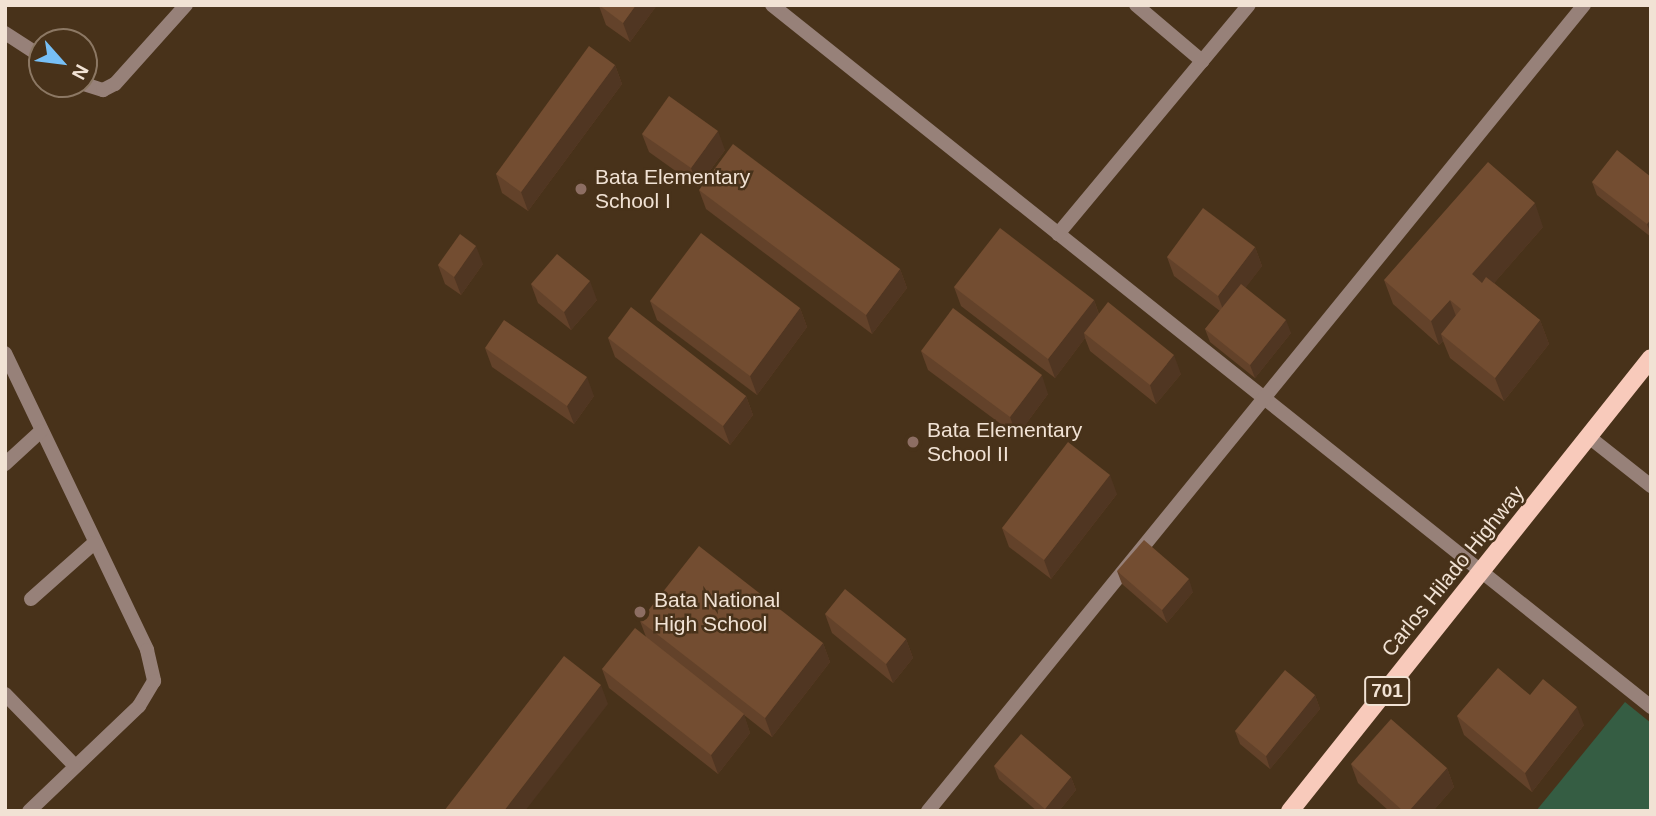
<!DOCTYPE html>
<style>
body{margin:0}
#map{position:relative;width:1656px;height:816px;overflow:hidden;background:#48321a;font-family:Arial,sans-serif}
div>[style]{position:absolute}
.green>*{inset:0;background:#355d43}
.service>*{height:14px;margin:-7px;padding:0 7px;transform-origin:7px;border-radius:7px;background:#978179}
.minor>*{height:14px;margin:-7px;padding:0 7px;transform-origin:7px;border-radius:7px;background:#978179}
.primary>*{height:18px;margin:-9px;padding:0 9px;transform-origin:9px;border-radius:9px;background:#f8cabb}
.wall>*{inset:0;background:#63422a}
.shaded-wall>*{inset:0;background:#503622}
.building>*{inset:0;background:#734d31}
.dots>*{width:19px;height:19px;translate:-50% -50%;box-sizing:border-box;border:4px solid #48321a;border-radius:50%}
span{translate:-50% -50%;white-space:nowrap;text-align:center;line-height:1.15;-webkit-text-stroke:5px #48321a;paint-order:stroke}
.shield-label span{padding:2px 5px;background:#48321a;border:2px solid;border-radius:5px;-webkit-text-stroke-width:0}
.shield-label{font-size:19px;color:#f1e2d4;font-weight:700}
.poi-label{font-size:21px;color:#f1e2d4}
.left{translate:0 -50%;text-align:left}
.street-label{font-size:21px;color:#f1e2d4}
.frame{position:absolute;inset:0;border:7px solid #f1e2d4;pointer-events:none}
.north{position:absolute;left:28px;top:28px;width:70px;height:70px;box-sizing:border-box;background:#48321a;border:2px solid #8c7864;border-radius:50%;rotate:118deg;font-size:19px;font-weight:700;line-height:28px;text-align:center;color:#f1e2d4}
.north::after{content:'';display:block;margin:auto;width:24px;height:32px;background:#77c0f7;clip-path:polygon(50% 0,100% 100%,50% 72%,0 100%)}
</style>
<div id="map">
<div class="green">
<div style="clip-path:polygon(1625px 702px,1651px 723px,1651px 811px,1536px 811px)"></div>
</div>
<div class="service">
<div style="left:1589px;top:437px;width:79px;rotate:38.3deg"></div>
</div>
<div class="minor">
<div style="left:772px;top:5px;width:1125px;rotate:38.61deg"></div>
<div style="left:1136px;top:5px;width:87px;rotate:40.3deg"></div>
<div style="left:5px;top:33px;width:44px;rotate:33deg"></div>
<div style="left:84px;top:84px;width:20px;rotate:18deg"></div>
<div style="left:103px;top:90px;width:13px;rotate:-27deg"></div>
<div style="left:115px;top:84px;width:106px;rotate:-48.1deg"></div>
<div style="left:1058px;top:234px;width:298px;rotate:-50.2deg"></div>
<div style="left:5px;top:353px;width:329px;rotate:64.4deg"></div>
<div style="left:147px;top:650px;width:32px;rotate:77deg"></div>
<div style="left:154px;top:681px;width:29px;rotate:121deg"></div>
<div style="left:139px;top:706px;width:152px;rotate:136.3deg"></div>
<div style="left:5px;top:464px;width:49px;rotate:-42.5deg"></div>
<div style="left:31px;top:599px;width:84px;rotate:-41.6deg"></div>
<div style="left:5px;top:694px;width:99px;rotate:45.8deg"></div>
<div style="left:928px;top:811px;width:1039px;rotate:-50.86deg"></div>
</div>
<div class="primary">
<div style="left:1290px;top:811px;width:579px;rotate:-51.45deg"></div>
</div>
<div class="wall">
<div style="clip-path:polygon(657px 5px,630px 42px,606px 25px,599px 6px)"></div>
<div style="clip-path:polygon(615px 65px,622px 84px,528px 211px,502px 193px,496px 174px)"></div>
<div style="clip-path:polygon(642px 134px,725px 150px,698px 187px,649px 152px)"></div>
<div style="clip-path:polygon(1651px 177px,1651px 237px,1597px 195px,1592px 182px)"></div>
<div style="clip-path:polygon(699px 190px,900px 269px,907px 288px,872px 334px,706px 209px)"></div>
<div style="clip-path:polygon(1543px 227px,1494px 283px,1540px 320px,1549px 344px,1504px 401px,1450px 358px,1443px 341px,1439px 345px,1393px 304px,1384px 280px)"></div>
<div style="clip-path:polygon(1255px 247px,1262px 266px,1245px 288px,1291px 333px,1255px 378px,1210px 342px,1205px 329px,1220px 311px,1174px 276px,1167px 257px)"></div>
<div style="clip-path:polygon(483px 264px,461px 295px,445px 284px,438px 265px)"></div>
<div style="clip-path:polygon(531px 284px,597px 300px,571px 330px,538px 303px)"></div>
<div style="clip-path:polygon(954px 287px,1094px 300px,1099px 314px,1181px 374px,1156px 404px,1090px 351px,1085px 338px,1055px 378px,961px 306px)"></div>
<div style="clip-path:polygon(650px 301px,800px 308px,807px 327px,757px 395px,657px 320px)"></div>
<div style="clip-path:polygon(608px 338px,746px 396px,753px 415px,730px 445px,615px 357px)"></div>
<div style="clip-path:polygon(485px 348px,594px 396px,574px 424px,492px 367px)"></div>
<div style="clip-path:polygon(921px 351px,1048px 394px,1017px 436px,928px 370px)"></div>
<div style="clip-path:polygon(1117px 494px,1051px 579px,1009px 547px,1002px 528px)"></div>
<div style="clip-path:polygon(1117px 571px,1193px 592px,1167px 623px,1122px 584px)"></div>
<div style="clip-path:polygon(825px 614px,906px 639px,913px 658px,893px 683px,832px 633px)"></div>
<div style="clip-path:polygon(640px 621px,823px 643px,830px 662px,772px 737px,744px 715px,750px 733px,718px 774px,609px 688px,602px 669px,646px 637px)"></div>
<div style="clip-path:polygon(1315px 695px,1320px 709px,1270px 769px,1240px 744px,1235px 731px)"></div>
<div style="clip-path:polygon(1530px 695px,1584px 725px,1532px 792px,1464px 735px,1457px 716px)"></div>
<div style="clip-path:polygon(1351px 764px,1447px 768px,1454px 787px,1433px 811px,1389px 811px,1358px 783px)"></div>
<div style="clip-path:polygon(994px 766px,1071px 777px,1076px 790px,1059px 811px,1037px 811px,999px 779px)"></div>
</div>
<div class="shaded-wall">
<div style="clip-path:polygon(636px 5px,657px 5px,630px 42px,623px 23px)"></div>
<div style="clip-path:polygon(615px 65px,622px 84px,528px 211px,521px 192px)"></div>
<div style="clip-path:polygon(718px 131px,725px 150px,698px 187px,691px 168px)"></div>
<div style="clip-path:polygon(1535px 203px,1543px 227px,1481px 298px,1472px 274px)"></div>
<div style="clip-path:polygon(1651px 219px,1651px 235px,1647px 224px)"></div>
<div style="clip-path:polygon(476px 246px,483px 264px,461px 295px,454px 277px)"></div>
<div style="clip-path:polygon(1255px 247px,1262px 266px,1225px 315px,1218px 296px)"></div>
<div style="clip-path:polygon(900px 269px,907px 288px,872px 334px,866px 315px)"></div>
<div style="clip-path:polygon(590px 281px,597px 300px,571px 330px,564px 312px)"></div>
<div style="clip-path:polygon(1094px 300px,1100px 318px,1084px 333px,1085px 338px,1055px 378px,1048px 359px)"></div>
<div style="clip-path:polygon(1450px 300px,1459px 324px,1441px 334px,1443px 341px,1439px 345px,1431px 321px)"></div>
<div style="clip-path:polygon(800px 308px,807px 327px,757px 395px,750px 376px)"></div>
<div style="clip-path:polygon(1286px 320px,1291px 333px,1255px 378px,1250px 365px)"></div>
<div style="clip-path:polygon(1540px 320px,1549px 344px,1504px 401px,1495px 378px)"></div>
<div style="clip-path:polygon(1174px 355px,1181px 374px,1156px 404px,1150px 385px)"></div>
<div style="clip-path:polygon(1042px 375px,1048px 394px,1017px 436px,1010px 417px)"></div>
<div style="clip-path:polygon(587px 377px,594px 396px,574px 424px,567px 406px)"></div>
<div style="clip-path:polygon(746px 396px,753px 415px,730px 445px,723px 426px)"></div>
<div style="clip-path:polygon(1110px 475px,1117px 494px,1051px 579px,1044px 560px)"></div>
<div style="clip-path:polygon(1189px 579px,1193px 592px,1167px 623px,1162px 610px)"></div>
<div style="clip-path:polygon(906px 639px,913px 658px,893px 683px,886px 664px)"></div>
<div style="clip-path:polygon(823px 643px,830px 662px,772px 737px,765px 718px)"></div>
<div style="clip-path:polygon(601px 685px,608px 704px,525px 811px,504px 811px)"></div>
<div style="clip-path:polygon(1315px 695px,1320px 709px,1270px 769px,1266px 756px)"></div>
<div style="clip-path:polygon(1577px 707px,1584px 725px,1532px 792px,1525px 773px)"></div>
<div style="clip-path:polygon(744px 714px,750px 733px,718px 774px,711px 755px)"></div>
<div style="clip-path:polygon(1447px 768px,1454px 787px,1433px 811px,1409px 811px)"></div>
<div style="clip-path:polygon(1071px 777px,1076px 790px,1059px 811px,1045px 811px,1045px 809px)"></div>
</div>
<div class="building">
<div style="clip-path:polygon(599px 5px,636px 5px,623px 23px)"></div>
<div style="clip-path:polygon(589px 46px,615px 65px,521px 192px,496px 174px)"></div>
<div style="clip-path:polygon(669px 96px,718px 131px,691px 168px,642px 134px)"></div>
<div style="clip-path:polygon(733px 144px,900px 269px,866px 315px,699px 190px)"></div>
<div style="clip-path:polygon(1617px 150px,1651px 177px,1651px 219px,1647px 224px,1592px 182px)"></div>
<div style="clip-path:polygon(1488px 162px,1535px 203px,1472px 274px,1482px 283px,1486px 277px,1540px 320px,1495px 378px,1441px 334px,1461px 309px,1450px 300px,1431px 321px,1384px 280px)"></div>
<div style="clip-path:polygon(1203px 208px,1255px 247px,1218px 296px,1167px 257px)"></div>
<div style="clip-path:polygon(1000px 228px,1094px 300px,1048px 359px,954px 287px)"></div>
<div style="clip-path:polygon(701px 233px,800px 308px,750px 376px,650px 301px)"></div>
<div style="clip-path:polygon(460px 234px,476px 246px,454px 277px,438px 265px)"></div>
<div style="clip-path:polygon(557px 254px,590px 281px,564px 312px,531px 284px)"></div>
<div style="clip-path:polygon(1241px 284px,1286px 320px,1250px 365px,1205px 329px)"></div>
<div style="clip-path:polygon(1108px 302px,1174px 355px,1150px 385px,1084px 333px)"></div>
<div style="clip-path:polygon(631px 307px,746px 396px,723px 426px,608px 338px)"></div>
<div style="clip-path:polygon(953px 308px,1042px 375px,1010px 417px,921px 351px)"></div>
<div style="clip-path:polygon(504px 320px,587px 377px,567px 406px,485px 348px)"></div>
<div style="clip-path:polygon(1068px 442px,1110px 475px,1044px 560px,1002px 528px)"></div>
<div style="clip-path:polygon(1144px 540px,1189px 579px,1162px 610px,1117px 571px)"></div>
<div style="clip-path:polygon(699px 546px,823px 643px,765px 718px,640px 621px)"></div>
<div style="clip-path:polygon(845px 589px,906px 639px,886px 664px,825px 614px)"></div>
<div style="clip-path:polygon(635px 628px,744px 714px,711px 755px,602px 669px)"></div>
<div style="clip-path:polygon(564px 656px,601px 685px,504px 811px,444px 811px)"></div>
<div style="clip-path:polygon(1498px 668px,1530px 695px,1543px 679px,1577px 707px,1525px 773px,1457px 716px)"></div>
<div style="clip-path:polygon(1285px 670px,1315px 695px,1266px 756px,1235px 731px)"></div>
<div style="clip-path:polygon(1391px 719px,1447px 768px,1409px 811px,1403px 811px,1351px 764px)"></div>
<div style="clip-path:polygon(1021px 734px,1071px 777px,1045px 809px,994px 766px)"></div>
</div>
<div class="dots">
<div style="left:581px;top:189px;background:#8d6e63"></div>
<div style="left:913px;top:442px;background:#8d6e63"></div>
<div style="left:640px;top:612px;background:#8d6e63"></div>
</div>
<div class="shield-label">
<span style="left:1387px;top:691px">701</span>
</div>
<div class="poi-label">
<span class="left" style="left:595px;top:189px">Bata Elementary<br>School I</span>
<span class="left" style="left:927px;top:442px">Bata Elementary<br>School II</span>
<span class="left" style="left:654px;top:612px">Bata National<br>High School</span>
</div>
<div class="street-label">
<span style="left:1453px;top:571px;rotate:-51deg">Carlos Hilado Highway</span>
</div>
<div class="frame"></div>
<div class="north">N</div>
</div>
